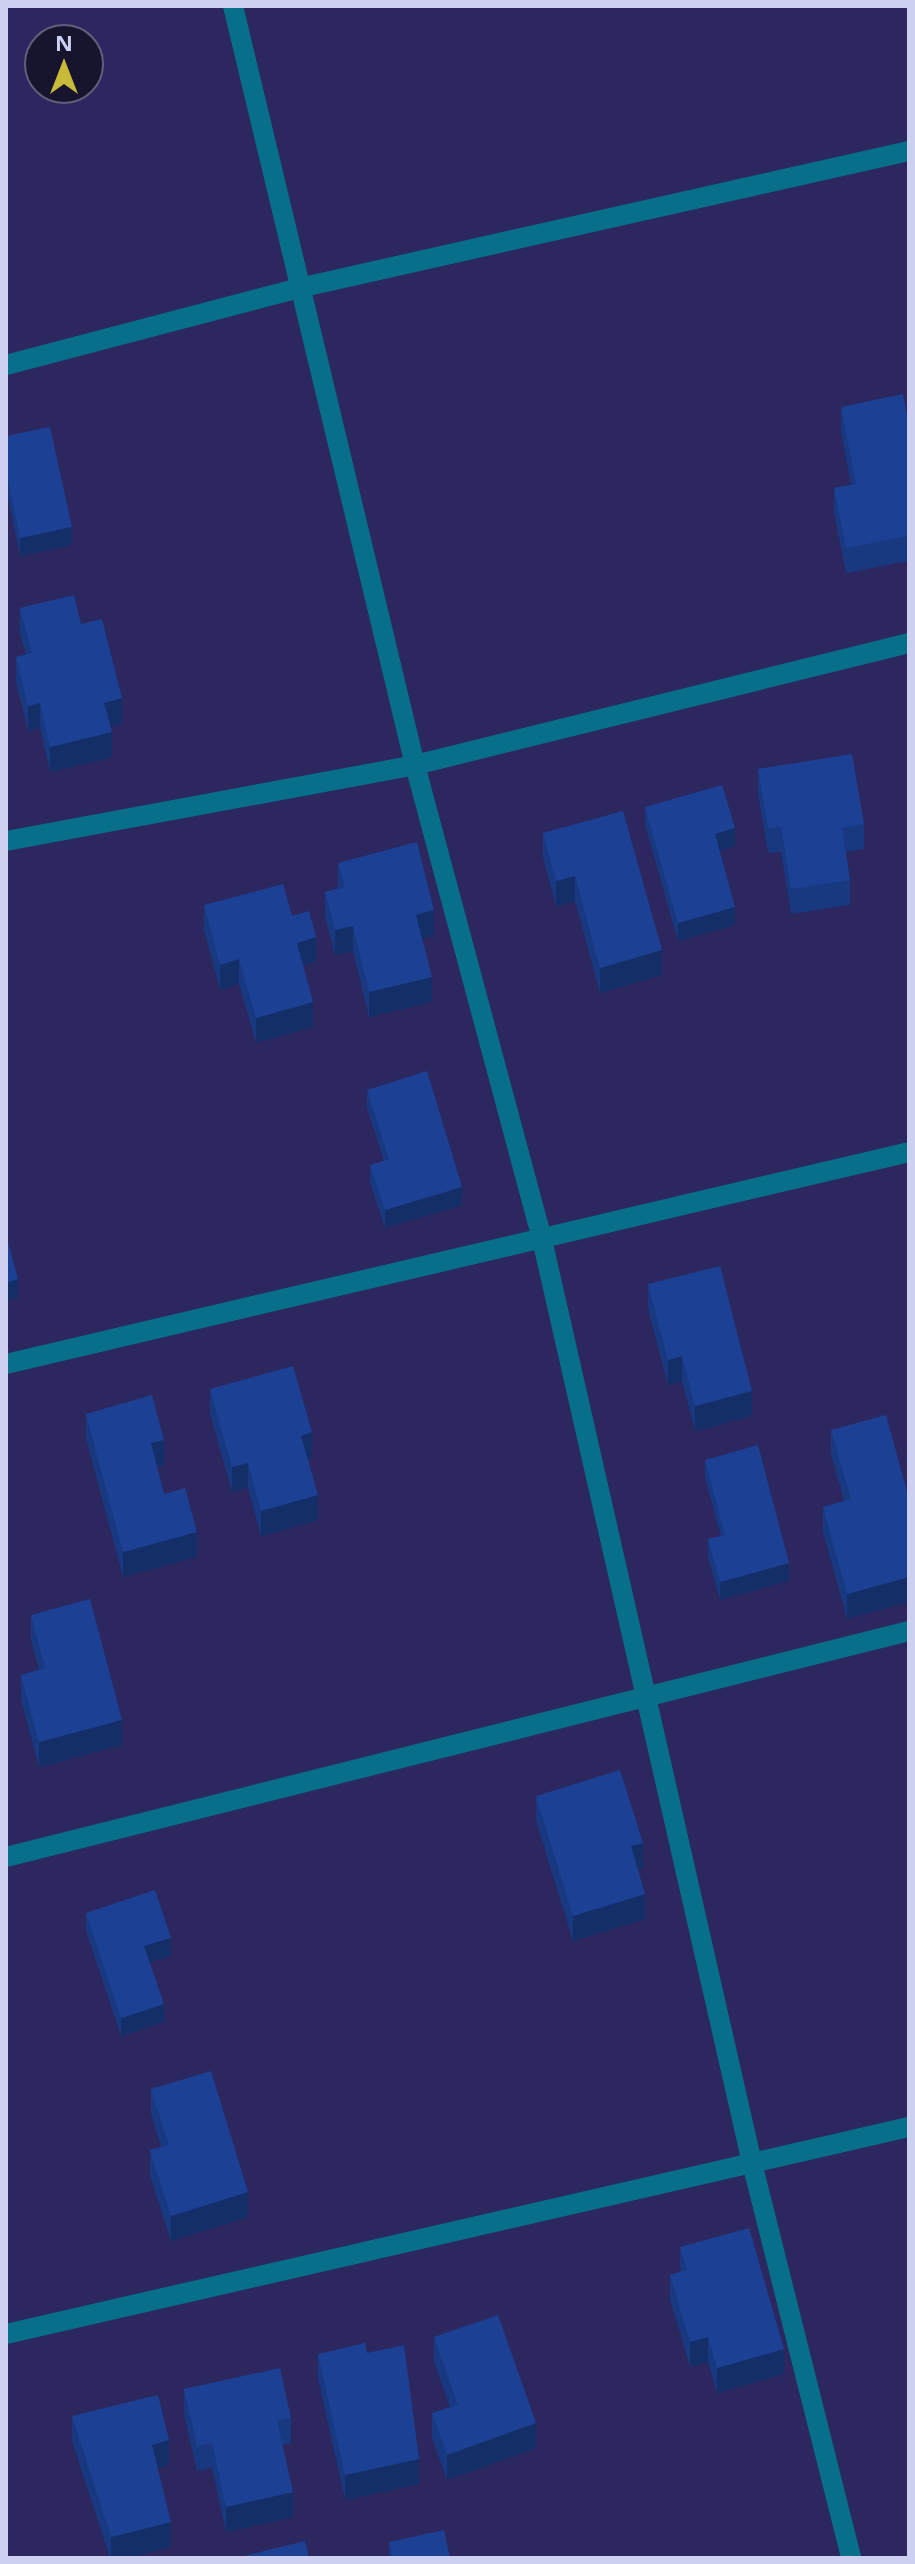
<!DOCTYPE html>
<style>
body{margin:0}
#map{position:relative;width:915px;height:2564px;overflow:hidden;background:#2c275e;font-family:"Noto Sans",sans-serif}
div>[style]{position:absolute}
.minor>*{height:20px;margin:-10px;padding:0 10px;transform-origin:10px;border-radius:10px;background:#086f8a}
.wall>*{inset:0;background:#18387f}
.shaded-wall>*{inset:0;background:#142e68}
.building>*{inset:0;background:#1c4194}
span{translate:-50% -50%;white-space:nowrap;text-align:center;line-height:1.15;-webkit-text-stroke:7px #16152d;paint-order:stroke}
.frame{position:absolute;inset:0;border:8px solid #ced0f2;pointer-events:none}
.north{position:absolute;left:24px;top:24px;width:80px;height:80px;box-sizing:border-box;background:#16152d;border:2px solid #60607c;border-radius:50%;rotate:0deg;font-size:22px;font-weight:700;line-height:32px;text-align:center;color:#ced0f2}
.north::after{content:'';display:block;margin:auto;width:28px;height:36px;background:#c8bb3b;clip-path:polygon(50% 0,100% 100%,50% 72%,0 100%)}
</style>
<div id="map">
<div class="minor">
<div style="left:233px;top:6px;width:781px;rotate:76.52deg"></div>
<div style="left:415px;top:765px;width:487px;rotate:75deg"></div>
<div style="left:541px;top:1235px;width:952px;rotate:77.19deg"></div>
<div style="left:752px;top:2163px;width:407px;rotate:75.9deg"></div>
<div style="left:6px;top:365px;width:303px;rotate:-14.7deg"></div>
<div style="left:299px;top:288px;width:625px;rotate:-12.66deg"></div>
<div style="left:6px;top:841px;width:416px;rotate:-10.5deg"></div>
<div style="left:415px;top:765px;width:509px;rotate:-13.87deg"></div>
<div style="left:6px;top:1364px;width:928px;rotate:-13.21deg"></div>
<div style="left:6px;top:1857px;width:931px;rotate:-14.05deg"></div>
<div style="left:6px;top:2334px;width:926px;rotate:-12.91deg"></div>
</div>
<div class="wall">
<div style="clip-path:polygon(841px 407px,909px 426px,909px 561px,846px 573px,834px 513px,834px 488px,851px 485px,841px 432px)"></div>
<div style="clip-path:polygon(6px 436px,72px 545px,20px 556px,6px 488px)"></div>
<div style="clip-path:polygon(20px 608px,81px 624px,122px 724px,110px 726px,112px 757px,50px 772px,40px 728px,28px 731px,16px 682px,16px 657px,26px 655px,20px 634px)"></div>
<div style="clip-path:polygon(758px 769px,864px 824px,864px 849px,846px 852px,850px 880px,850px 905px,791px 914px,781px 852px,768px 853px,758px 794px)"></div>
<div style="clip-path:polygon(645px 807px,735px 846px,720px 851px,735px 925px,678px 941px,645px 825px)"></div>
<div style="clip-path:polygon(543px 833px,662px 975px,600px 993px,575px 901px,556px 906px,543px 858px)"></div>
<div style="clip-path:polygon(338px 863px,434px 936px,422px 938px,432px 1002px,369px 1017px,353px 951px,335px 955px,325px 917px,325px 892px,338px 888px)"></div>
<div style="clip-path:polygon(204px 905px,292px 916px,316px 962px,303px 966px,313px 1027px,256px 1043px,239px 984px,220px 990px,204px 930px)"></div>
<div style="clip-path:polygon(367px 1090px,462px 1205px,385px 1228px,370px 1183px,370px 1165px,384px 1161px,367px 1108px)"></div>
<div style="clip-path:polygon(648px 1284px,752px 1416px,695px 1431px,682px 1381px,668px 1385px,648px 1309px)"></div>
<div style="clip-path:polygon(210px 1389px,312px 1458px,308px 1459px,318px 1520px,261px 1536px,248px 1488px,232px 1492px,210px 1414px)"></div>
<div style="clip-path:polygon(86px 1414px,164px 1465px,157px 1467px,164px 1494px,197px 1557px,123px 1577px,86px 1439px)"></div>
<div style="clip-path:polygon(831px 1430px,909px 1499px,909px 1602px,847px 1619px,823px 1532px,823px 1507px,844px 1501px,831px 1455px)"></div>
<div style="clip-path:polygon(705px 1460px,789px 1581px,720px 1600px,708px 1557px,708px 1539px,721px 1536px,705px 1478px)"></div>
<div style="clip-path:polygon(31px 1615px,122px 1745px,39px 1767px,21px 1700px,21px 1675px,39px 1670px,31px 1640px)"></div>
<div style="clip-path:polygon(536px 1796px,643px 1868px,638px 1870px,645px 1919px,573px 1941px,536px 1821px)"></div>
<div style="clip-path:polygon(86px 1913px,171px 1956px,150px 1962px,164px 2022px,121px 2036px,86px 1931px)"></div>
<div style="clip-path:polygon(151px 2089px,248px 2217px,171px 2241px,150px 2176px,150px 2150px,161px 2147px,151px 2114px)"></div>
<div style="clip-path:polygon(680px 2247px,784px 2374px,717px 2393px,708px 2362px,690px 2367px,670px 2300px,670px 2275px,680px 2272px)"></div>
<div style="clip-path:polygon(434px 2337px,536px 2448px,447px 2480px,432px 2438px,432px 2413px,450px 2407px,434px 2362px)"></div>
<div style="clip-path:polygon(367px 2353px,419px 2484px,345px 2500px,318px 2379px,318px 2354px)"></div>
<div style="clip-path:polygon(184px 2389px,291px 2418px,291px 2443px,282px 2445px,293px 2517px,226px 2532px,212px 2468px,197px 2471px,184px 2414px)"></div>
<div style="clip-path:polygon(72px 2416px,169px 2465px,157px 2468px,171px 2547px,127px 2558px,110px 2558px,72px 2441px)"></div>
<div style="clip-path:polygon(389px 2542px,450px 2558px,389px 2558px)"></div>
</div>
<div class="shaded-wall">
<div style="clip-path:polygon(72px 527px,72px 545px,20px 556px,20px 538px)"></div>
<div style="clip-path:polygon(122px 698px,122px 724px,104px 728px,104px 703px)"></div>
<div style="clip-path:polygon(40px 703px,40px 728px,28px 731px,28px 706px)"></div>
<div style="clip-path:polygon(112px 732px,112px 757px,50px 772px,50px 747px)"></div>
<div style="clip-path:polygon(735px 828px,735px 846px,715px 852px,715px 834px)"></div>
<div style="clip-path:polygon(575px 876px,575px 901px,556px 906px,556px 881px)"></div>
<div style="clip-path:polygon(735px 907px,735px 925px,678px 941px,678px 923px)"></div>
<div style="clip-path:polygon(434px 910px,434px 936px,416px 940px,416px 915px)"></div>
<div style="clip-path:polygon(353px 926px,353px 951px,335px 955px,335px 930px)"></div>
<div style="clip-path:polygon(316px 937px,316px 962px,297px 968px,297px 943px)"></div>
<div style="clip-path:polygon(662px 950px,662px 975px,600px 993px,600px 968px)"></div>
<div style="clip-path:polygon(239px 959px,239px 984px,220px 990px,220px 965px)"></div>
<div style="clip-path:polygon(432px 977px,432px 1002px,369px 1017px,369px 992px)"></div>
<div style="clip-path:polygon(313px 1002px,313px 1027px,256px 1043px,256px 1018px)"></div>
<div style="clip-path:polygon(462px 1187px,462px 1205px,385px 1228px,385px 1210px)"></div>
<div style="clip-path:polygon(18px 1279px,18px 1297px,6px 1301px,6px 1283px)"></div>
<div style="clip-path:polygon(682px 1356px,682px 1381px,668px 1385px,668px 1360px)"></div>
<div style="clip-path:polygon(752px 1391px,752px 1416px,695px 1431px,695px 1406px)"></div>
<div style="clip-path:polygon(312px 1432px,312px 1458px,301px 1461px,301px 1436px)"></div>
<div style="clip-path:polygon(164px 1440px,164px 1465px,151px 1468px,151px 1443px)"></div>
<div style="clip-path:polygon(248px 1463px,248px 1488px,232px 1492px,232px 1467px)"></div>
<div style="clip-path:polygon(318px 1495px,318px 1520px,261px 1536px,261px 1511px)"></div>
<div style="clip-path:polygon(197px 1532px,197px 1557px,123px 1577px,123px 1552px)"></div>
<div style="clip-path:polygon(789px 1563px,789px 1581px,720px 1600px,720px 1582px)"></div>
<div style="clip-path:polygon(909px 1577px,909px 1602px,847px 1619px,847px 1594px)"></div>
<div style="clip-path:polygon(122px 1720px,122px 1745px,39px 1767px,39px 1742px)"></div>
<div style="clip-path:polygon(643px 1843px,643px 1868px,631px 1871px,631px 1846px)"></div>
<div style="clip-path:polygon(645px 1894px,645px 1919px,573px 1941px,573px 1916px)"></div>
<div style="clip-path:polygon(171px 1938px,171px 1956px,144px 1964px,144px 1946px)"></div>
<div style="clip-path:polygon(164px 2004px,164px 2022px,121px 2036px,121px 2018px)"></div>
<div style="clip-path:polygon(248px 2192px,248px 2217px,171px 2241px,171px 2216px)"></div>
<div style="clip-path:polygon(708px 2337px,708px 2362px,690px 2367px,690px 2342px)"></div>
<div style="clip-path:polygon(784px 2349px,784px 2374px,717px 2393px,717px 2368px)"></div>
<div style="clip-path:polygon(536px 2423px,536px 2448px,447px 2480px,447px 2455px)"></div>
<div style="clip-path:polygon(169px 2440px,169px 2465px,152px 2470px,152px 2445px)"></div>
<div style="clip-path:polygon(419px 2459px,419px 2484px,345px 2500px,345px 2475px)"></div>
<div style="clip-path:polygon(293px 2492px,293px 2517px,226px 2532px,226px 2507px)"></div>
<div style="clip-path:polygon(171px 2522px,171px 2547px,127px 2558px,111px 2558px,111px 2537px)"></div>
</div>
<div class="building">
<div style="clip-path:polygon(903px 394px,909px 426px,909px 536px,846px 548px,834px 488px,856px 484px,841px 407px)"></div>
<div style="clip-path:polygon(50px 427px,72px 527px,20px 538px,6px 470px,6px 436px)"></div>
<div style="clip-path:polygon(74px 595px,81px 624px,102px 619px,122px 698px,104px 703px,112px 732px,50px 747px,40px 703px,28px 706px,16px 657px,32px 653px,20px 608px)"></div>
<div style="clip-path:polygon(852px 754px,864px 824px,842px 828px,850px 880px,791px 889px,781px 827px,768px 828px,758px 769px)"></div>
<div style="clip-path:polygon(722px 785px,735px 828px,715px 834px,735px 907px,678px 923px,645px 807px)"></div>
<div style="clip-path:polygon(623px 811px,662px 950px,600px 968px,575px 876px,556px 881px,543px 833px)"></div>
<div style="clip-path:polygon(417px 842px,434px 910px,416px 915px,432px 977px,369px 992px,353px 926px,335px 930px,325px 892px,345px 887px,338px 863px)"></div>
<div style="clip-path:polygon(283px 884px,292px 916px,309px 911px,316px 937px,297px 943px,313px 1002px,256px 1018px,239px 959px,220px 965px,204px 905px)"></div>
<div style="clip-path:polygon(427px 1071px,462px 1187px,385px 1210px,370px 1165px,389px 1159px,367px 1090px)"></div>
<div style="clip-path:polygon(6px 1235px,18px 1279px,6px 1283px)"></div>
<div style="clip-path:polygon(720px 1266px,752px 1391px,695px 1406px,682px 1356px,668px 1360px,648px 1284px)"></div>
<div style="clip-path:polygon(293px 1366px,312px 1432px,301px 1436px,318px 1495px,261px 1511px,248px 1463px,232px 1467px,210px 1389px)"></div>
<div style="clip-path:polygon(152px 1395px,164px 1440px,151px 1443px,164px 1494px,185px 1488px,197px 1532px,123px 1552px,86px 1414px)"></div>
<div style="clip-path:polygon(886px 1415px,909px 1499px,909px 1577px,847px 1594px,823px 1507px,851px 1499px,831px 1430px)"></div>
<div style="clip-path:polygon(758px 1445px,789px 1563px,720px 1582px,708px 1539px,725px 1535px,705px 1460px)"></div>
<div style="clip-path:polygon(90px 1599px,122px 1720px,39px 1742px,21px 1675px,45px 1668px,31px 1615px)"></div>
<div style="clip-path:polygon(620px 1770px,643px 1843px,631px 1846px,645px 1894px,573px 1916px,536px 1796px)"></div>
<div style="clip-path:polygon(155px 1890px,171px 1938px,144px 1946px,164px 2004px,121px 2018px,86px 1913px)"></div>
<div style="clip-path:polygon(211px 2071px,248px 2192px,171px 2216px,150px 2150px,169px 2145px,151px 2089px)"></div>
<div style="clip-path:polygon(749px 2228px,784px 2349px,717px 2368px,708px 2337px,690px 2342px,670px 2275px,687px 2270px,680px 2247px)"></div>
<div style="clip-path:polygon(498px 2315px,536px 2423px,447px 2455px,432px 2413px,458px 2405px,434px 2337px)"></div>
<div style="clip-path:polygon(365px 2343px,367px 2353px,404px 2345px,419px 2459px,345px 2475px,318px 2354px)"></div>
<div style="clip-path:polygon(280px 2368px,291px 2418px,277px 2421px,293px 2492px,226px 2507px,212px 2443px,197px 2446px,184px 2389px)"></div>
<div style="clip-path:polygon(158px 2395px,169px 2440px,152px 2445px,171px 2522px,111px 2537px,72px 2416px)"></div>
<div style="clip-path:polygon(444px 2530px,450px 2558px,393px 2558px,389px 2542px)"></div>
<div style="clip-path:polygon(305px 2541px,309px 2558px,236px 2558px)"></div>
</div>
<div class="frame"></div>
<div class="north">N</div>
</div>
